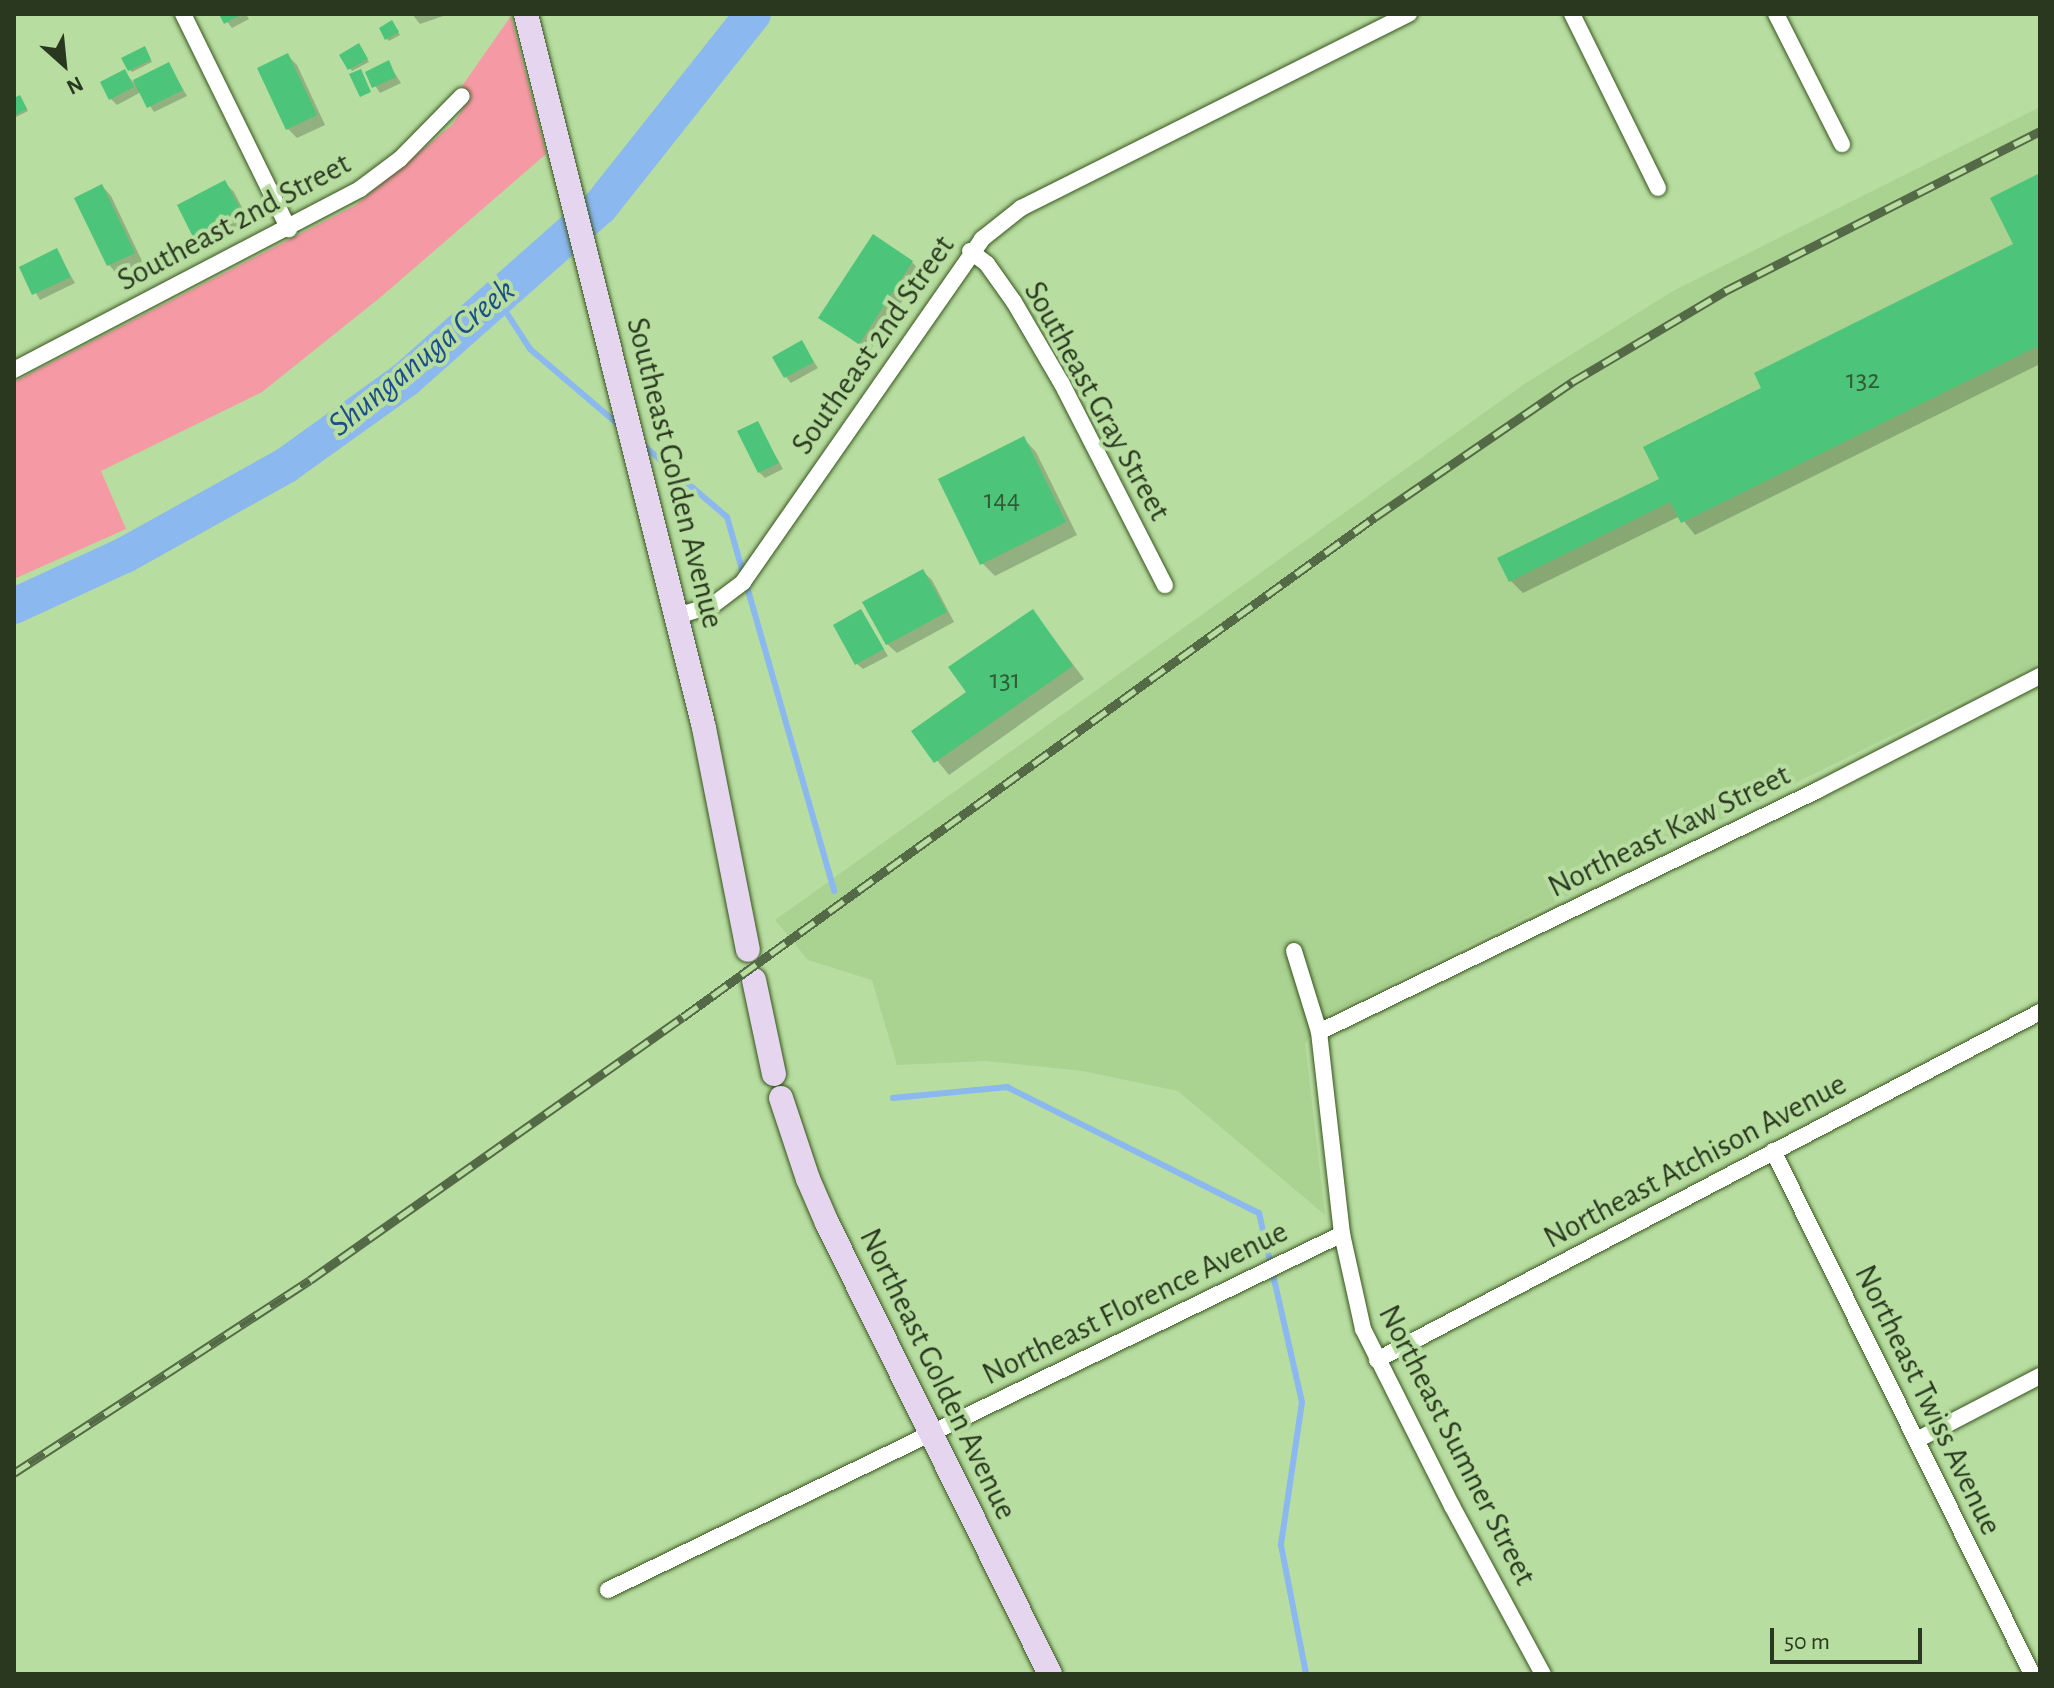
<!DOCTYPE html>
<style>
body{margin:0}
#map{position:relative;width:2054px;height:1688px;overflow:hidden;background:#b8dda0;font-family:"Alegreya Sans",sans-serif}
div>[style]{position:absolute}
.built>*{inset:0;background:#aad290}
.green>*{inset:0;background:#f59aa4}
.shadow>*{inset:0;background:#0003}
.stream>*{height:6px;margin:-3px;padding:0 3px;transform-origin:3px;border-radius:3px;background:#8bb8ee}
.river>*{height:36px;margin:-18px;padding:0 18px;transform-origin:18px;border-radius:18px;background:#8bb8ee}
.building>*{inset:0;background:#4cc479}
.roads{filter:drop-shadow(0 0 2px #37551e) drop-shadow(0 0 2px #37551e)}
.street>*{height:16px;margin:-8px;padding:0 8px;transform-origin:8px;border-radius:8px;background:#fff}
.secondary>*{height:24px;margin:-12px;padding:0 12px;transform-origin:12px;border-radius:12px;background:#e6d5ee}
.rail>*{height:9px;margin-top:-4.5px;transform-origin:0;background:repeating-linear-gradient(90deg,#b8dda0 0 18px,#546a46 0 36px);box-sizing:border-box;border-block:2px solid #546a46}
span{translate:-50% -50%;white-space:nowrap;text-align:center;line-height:1.15;-webkit-text-stroke:8px #b8dda0;paint-order:stroke}
.number-label{font-size:28px;color:#325b36}
.number-label span{-webkit-text-stroke-width:0}
.street-label{font-size:32px;color:#29381f}
.water-label{font-size:34px;color:#1a4f88;font-style:italic}
.frame{position:absolute;inset:0;border:16px solid #29381f;pointer-events:none}
.north{position:absolute;left:24px;top:24px;width:80px;height:80px;-webkit-text-stroke:6px #b8dda0;paint-order:stroke;rotate:153deg;font-size:22px;font-weight:700;line-height:32px;text-align:center;color:#29381f}
.north::after{content:'';display:block;margin:auto;width:28px;height:36px;background:#29381f;clip-path:polygon(50% 0,100% 100%,50% 72%,0 100%)}
.scale{position:absolute;left:1770px;top:1628px;width:152px;height:36px;box-sizing:border-box;border:4px solid #29381f;border-top:0;padding-left:10px;font-size:24px;line-height:28px;white-space:nowrap;color:#29381f;-webkit-text-stroke:6px #b8dda0;paint-order:stroke}
</style>
<div id="map">
<div class="built">
<div style="clip-path:polygon(2040px 107px,2040px 662px,1327px 1015px,1305px 1043px,1325px 1215px,1178px 1091px,1083px 1071px,986px 1061px,897px 1065px,872px 980px,808px 960px,775px 920px,1523px 385px,1673px 291px)"></div>
</div>
<div class="green">
<div style="clip-path:polygon(511px 16px,546px 154px,382px 296px,262px 392px,101px 471px,126px 529px,14px 579px,14px 382px,356px 205px,452px 125px,472px 96px,462px 86px)"></div>
</div>
<div class="shadow">
<div style="clip-path:polygon(221px 14px,246px 14px,249px 19px,232px 28px)"></div>
<div style="clip-path:polygon(412px 14px,449px 14px,420px 24px)"></div>
<div style="clip-path:polygon(394px 25px,400px 35px,389px 41px,387px 39px)"></div>
<div style="clip-path:polygon(361px 48px,369px 62px,352px 71px,342px 56px)"></div>
<div style="clip-path:polygon(147px 51px,152px 62px,132px 72px,130px 70px)"></div>
<div style="clip-path:polygon(288px 56px,297px 65px,325px 125px,297px 138px,288px 129px)"></div>
<div style="clip-path:polygon(388px 63px,401px 83px,380px 93px,367px 73px)"></div>
<div style="clip-path:polygon(169px 65px,187px 96px,154px 112px,141px 92px,117px 105px,111px 99px,125px 72px,133px 82px)"></div>
<div style="clip-path:polygon(22px 100px,28px 111px,14px 118px,14px 101px)"></div>
<div style="clip-path:polygon(2040px 175px,2040px 364px,1695px 535px,1680px 516px,1523px 593px,1511px 581px,1661px 479px,1764px 389px,2016px 245px)"></div>
<div style="clip-path:polygon(225px 183px,234px 192px,249px 221px,204px 245px,195px 236px)"></div>
<div style="clip-path:polygon(102px 186px,111px 196px,143px 263px,118px 275px,109px 265px,77px 198px)"></div>
<div style="clip-path:polygon(56px 251px,75px 283px,40px 300px,21px 268px)"></div>
<div style="clip-path:polygon(912px 262px,921px 272px,869px 352px,821px 317px)"></div>
<div style="clip-path:polygon(801px 343px,818px 368px,791px 383px,786px 377px)"></div>
<div style="clip-path:polygon(757px 423px,783px 469px,765px 478px,759px 472px)"></div>
<div style="clip-path:polygon(1024px 439px,1036px 452px,1077px 535px,995px 576px,982px 563px)"></div>
<div style="clip-path:polygon(922px 571px,932px 580px,954px 622px,897px 653px,887px 644px)"></div>
<div style="clip-path:polygon(861px 611px,888px 656px,863px 669px,857px 664px)"></div>
<div style="clip-path:polygon(1033px 611px,1084px 679px,949px 775px,914px 732px,968px 693px)"></div>
</div>
<div class="stream">
<div style="left:497px;top:298px;width:61px;rotate:57.1deg"></div>
<div style="left:530px;top:349px;width:120px;rotate:40.6deg"></div>
<div style="left:642px;top:444px;width:112px;rotate:40.7deg"></div>
<div style="left:727px;top:517px;width:389px;rotate:74deg"></div>
<div style="left:893px;top:1098px;width:115px;rotate:-5.5deg"></div>
<div style="left:1007px;top:1087px;width:282px;rotate:26.6deg"></div>
<div style="left:1259px;top:1213px;width:194px;rotate:77.2deg"></div>
<div style="left:1302px;top:1402px;width:145px;rotate:98.4deg"></div>
<div style="left:1281px;top:1545px;width:131px;rotate:79deg"></div>
</div>
<div class="river">
<div style="left:14px;top:606px;width:122px;rotate:-24.7deg"></div>
<div style="left:125px;top:555px;width:183px;rotate:-29.1deg"></div>
<div style="left:285px;top:466px;width:149px;rotate:-35.7deg"></div>
<div style="left:406px;top:379px;width:259px;rotate:-41.6deg"></div>
<div style="left:600px;top:207px;width:246px;rotate:-51.6deg"></div>
</div>
<div class="building">
<div style="clip-path:polygon(219px 14px,242px 14px,224px 24px)"></div>
<div style="clip-path:polygon(392px 20px,399px 32px,385px 40px,379px 28px)"></div>
<div style="clip-path:polygon(359px 43px,368px 59px,348px 70px,339px 55px)"></div>
<div style="clip-path:polygon(145px 46px,151px 60px,128px 71px,121px 58px)"></div>
<div style="clip-path:polygon(288px 53px,317px 115px,286px 130px,257px 68px)"></div>
<div style="clip-path:polygon(389px 60px,396px 77px,372px 88px,365px 72px)"></div>
<div style="clip-path:polygon(169px 62px,183px 90px,147px 108px,133px 80px)"></div>
<div style="clip-path:polygon(125px 69px,134px 87px,109px 100px,100px 82px)"></div>
<div style="clip-path:polygon(361px 69px,371px 92px,360px 97px,349px 74px)"></div>
<div style="clip-path:polygon(20px 95px,27px 109px,14px 115px,14px 98px)"></div>
<div style="clip-path:polygon(2040px 173px,2040px 345px,1681px 523px,1670px 502px,1509px 582px,1497px 558px,1659px 479px,1643px 447px,1761px 388px,1754px 373px,2013px 244px,1990px 198px)"></div>
<div style="clip-path:polygon(225px 180px,242px 212px,193px 237px,177px 205px)"></div>
<div style="clip-path:polygon(102px 184px,135px 253px,107px 266px,74px 198px)"></div>
<div style="clip-path:polygon(873px 234px,913px 261px,859px 344px,818px 318px)"></div>
<div style="clip-path:polygon(57px 248px,71px 277px,32px 295px,19px 267px)"></div>
<div style="clip-path:polygon(802px 340px,814px 362px,784px 378px,772px 357px)"></div>
<div style="clip-path:polygon(758px 421px,779px 463px,758px 473px,737px 431px)"></div>
<div style="clip-path:polygon(1024px 436px,1066px 522px,980px 565px,938px 479px)"></div>
<div style="clip-path:polygon(923px 569px,947px 612px,886px 645px,862px 602px)"></div>
<div style="clip-path:polygon(861px 609px,884px 649px,855px 665px,833px 625px)"></div>
<div style="clip-path:polygon(1033px 609px,1073px 666px,934px 763px,911px 731px,966px 692px,948px 667px)"></div>
</div>
<div class="roads">
<div class="street">
<div style="left:183px;top:14px;width:240px;rotate:63.8deg"></div>
<div style="left:1572px;top:14px;width:194px;rotate:63.7deg"></div>
<div style="left:1776px;top:14px;width:146px;rotate:63.1deg"></div>
<div style="left:970px;top:251px;width:21px;rotate:37deg"></div>
<div style="left:987px;top:264px;width:47px;rotate:54.6deg"></div>
<div style="left:1014px;top:302px;width:95px;rotate:59.7deg"></div>
<div style="left:1062px;top:384px;width:226px;rotate:62.9deg"></div>
<div style="left:14px;top:370px;width:390px;rotate:-27.6deg"></div>
<div style="left:360px;top:189px;width:50px;rotate:-36.9deg"></div>
<div style="left:400px;top:159px;width:88px;rotate:-45.5deg"></div>
<div style="left:677px;top:616px;width:38px;rotate:-17deg"></div>
<div style="left:713px;top:605px;width:38px;rotate:-37deg"></div>
<div style="left:743px;top:582px;width:418px;rotate:-55.1deg"></div>
<div style="left:982px;top:239px;width:50px;rotate:-38.5deg"></div>
<div style="left:1021px;top:208px;width:434px;rotate:-26.6deg"></div>
<div style="left:1294px;top:951px;width:85px;rotate:72.8deg"></div>
<div style="left:1319px;top:1032px;width:203px;rotate:83.5deg"></div>
<div style="left:1342px;top:1234px;width:97px;rotate:77.5deg"></div>
<div style="left:1363px;top:1329px;width:198px;rotate:63.3deg"></div>
<div style="left:1452px;top:1506px;width:191px;rotate:61.6deg"></div>
<div style="left:1319px;top:1032px;width:555px;rotate:-25.87deg"></div>
<div style="left:1818px;top:790px;width:250px;rotate:-27.2deg"></div>
<div style="left:1773px;top:1151px;width:584px;rotate:63.65deg"></div>
<div style="left:1377px;top:1360px;width:749px;rotate:-27.69deg"></div>
<div style="left:1917px;top:1440px;width:139px;rotate:-27.5deg"></div>
<div style="left:608px;top:1590px;width:816px;rotate:-25.87deg"></div>
</div>
<div class="secondary">
<div style="left:526px;top:14px;width:736px;rotate:76deg"></div>
<div style="left:704px;top:728px;width:226px;rotate:78.8deg"></div>
<div style="left:754px;top:980px;width:96px;rotate:78deg"></div>
<div style="left:781px;top:1098px;width:85px;rotate:71.6deg"></div>
<div style="left:808px;top:1179px;width:48px;rotate:66.6deg"></div>
<div style="left:827px;top:1223px;width:503px;rotate:63.69deg"></div>
</div>
</div>
<div class="rail">
<div style="left:14px;top:1473px;width:353px;rotate:-33.1deg"></div>
<div style="left:310px;top:1280px;width:456px;rotate:-35.2deg"></div>
<div style="left:683px;top:1017px;width:854px;rotate:-35.85deg"></div>
<div style="left:1375px;top:517px;width:239px;rotate:-34.4deg"></div>
<div style="left:1572px;top:382px;width:178px;rotate:-30.7deg"></div>
<div style="left:1725px;top:291px;width:353px;rotate:-26.9deg"></div>
</div>
<div class="number-label">
<span style="left:1863px;top:380px">132</span>
<span style="left:1002px;top:500px">144</span>
<span style="left:1005px;top:680px">131</span>
</div>
<div class="street-label">
<span style="left:234px;top:222px;rotate:-28deg">Southeast 2nd Street</span>
<span style="left:873px;top:345px;rotate:-55deg">Southeast 2nd Street</span>
<span style="left:1097px;top:401px;rotate:61deg">Southeast Gray Street</span>
<span style="left:675px;top:473px;rotate:76deg">Southeast Golden Avenue</span>
<span style="left:1669px;top:831px;rotate:-26deg">Northeast Kaw Street</span>
<span style="left:1695px;top:1161px;rotate:-28deg">Northeast Atchison Avenue</span>
<span style="left:1135px;top:1303px;rotate:-26deg">Northeast Florence Avenue</span>
<span style="left:938px;top:1374px;rotate:64deg">Northeast Golden Avenue</span>
<span style="left:1928px;top:1400px;rotate:64deg">Northeast Twiss Avenue</span>
<span style="left:1457px;top:1445px;rotate:63deg">Northeast Sumner Street</span>
</div>
<div class="water-label">
<span style="left:422px;top:358px;rotate:-39deg">Shunganuga Creek</span>
</div>
<div class="frame"></div>
<div class="north">N</div>
<div class="scale">50 m</div>
</div>
